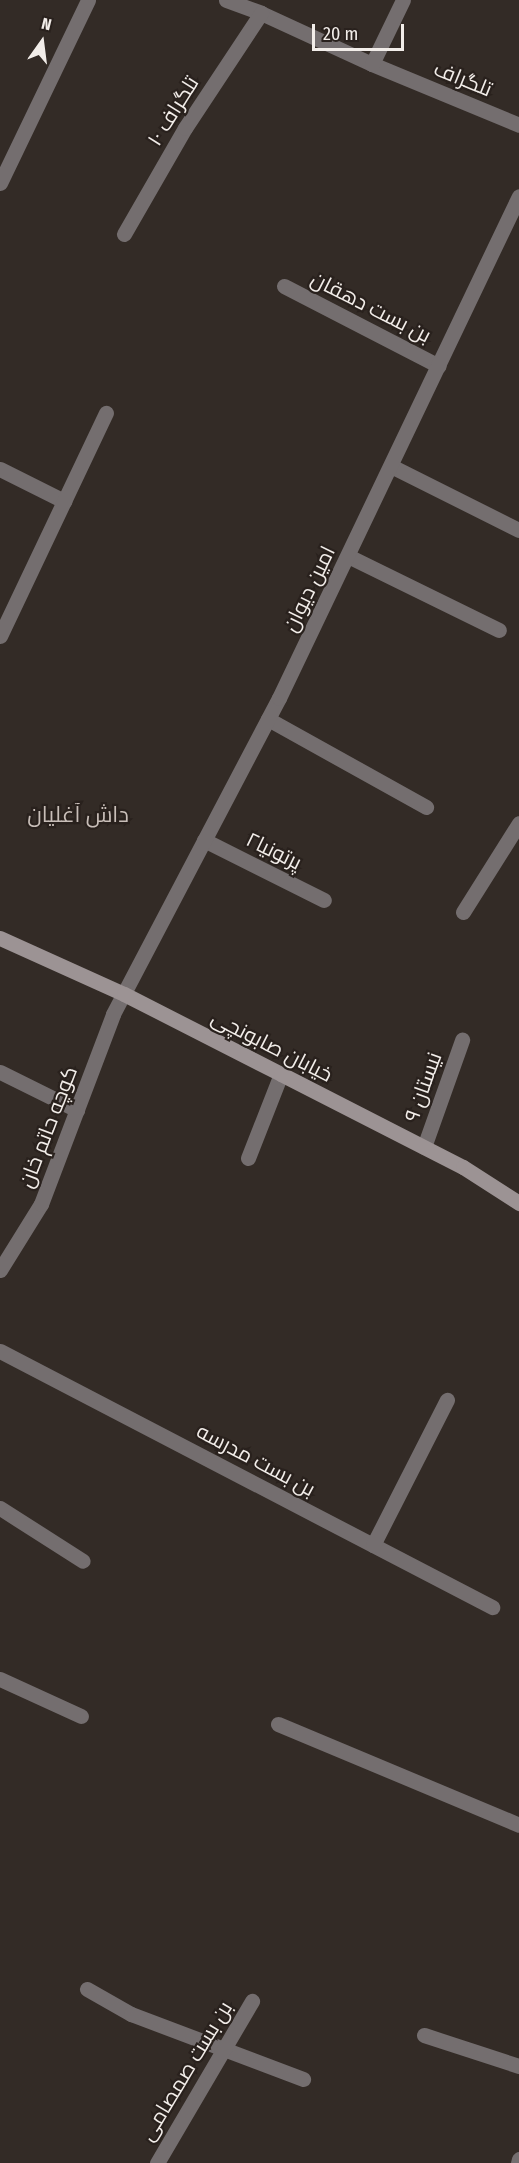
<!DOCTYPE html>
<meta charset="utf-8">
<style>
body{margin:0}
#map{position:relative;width:519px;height:2163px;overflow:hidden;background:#332b26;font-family:"Fira Sans Condensed",Cairo,sans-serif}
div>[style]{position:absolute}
.street>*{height:15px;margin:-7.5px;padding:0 7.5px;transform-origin:7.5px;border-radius:7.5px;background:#746e6f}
.secondary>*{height:15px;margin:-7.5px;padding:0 7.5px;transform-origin:7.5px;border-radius:7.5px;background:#9c9394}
span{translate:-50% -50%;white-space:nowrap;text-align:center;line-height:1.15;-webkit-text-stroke:4.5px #29211d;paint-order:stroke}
.street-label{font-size:21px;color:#f2ede9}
.neighbourhood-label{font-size:22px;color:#c8beb8}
.north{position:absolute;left:12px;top:12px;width:60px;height:60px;-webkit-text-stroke:4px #29211d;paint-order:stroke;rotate:14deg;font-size:16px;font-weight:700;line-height:24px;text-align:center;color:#f2ede9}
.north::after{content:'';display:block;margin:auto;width:21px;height:27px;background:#f2ede9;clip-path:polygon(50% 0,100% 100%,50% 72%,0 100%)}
.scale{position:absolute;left:312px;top:24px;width:92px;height:27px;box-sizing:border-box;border:3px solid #f2ede9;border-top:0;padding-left:8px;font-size:18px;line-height:21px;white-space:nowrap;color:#f2ede9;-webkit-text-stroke:4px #29211d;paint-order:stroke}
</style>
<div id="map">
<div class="street">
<div style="left:226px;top:0;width:37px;rotate:20deg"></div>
<div style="left:261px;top:13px;width:122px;rotate:24.7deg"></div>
<div style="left:372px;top:64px;width:159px;rotate:22.5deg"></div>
<div style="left:372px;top:64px;width:71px;rotate:-64.2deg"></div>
<div style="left:0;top:183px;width:203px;rotate:-64.3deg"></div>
<div style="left:124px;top:234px;width:122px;rotate:-60.1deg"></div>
<div style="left:185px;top:128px;width:138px;rotate:-56.5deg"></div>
<div style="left:284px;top:286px;width:174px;rotate:27.3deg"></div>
<div style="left:391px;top:466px;width:143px;rotate:26.6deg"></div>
<div style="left:0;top:469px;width:72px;rotate:26.6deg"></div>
<div style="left:348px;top:556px;width:168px;rotate:26.1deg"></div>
<div style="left:0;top:636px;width:247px;rotate:-64.6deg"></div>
<div style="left:268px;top:719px;width:181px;rotate:29.1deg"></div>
<div style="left:204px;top:840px;width:134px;rotate:26.6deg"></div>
<div style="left:463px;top:912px;width:105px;rotate:-57.8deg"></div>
<div style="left:0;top:1072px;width:86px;rotate:26.3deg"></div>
<div style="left:424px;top:1147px;width:114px;rotate:-70.4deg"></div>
<div style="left:248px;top:1158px;width:90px;rotate:-68.6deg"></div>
<div style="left:0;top:1270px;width:78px;rotate:-58.2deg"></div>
<div style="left:41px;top:1204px;width:203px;rotate:-69.2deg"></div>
<div style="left:113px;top:1014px;width:357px;rotate:-62.3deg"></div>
<div style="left:279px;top:698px;width:556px;rotate:-64.45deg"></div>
<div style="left:0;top:1351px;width:555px;rotate:27.49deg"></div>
<div style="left:0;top:1508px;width:98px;rotate:32.6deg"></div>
<div style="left:373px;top:1545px;width:163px;rotate:-63deg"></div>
<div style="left:0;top:1679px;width:89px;rotate:24.6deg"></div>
<div style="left:278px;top:1724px;width:261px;rotate:22.7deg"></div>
<div style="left:87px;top:1989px;width:51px;rotate:29.6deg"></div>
<div style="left:131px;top:2014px;width:184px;rotate:20.7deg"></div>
<div style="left:424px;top:2035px;width:100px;rotate:18.1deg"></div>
<div style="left:157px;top:2163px;width:188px;rotate:-59.6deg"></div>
<div style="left:518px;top:2163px;width:4px;rotate:-76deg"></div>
</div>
<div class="secondary">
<div style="left:0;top:938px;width:136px;rotate:24.3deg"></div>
<div style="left:124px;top:994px;width:176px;rotate:27deg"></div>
<div style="left:281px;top:1074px;width:204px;rotate:27.1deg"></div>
<div style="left:463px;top:1167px;width:67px;rotate:32.7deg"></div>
</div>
<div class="street-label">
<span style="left:463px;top:79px;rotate:22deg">تلگراف</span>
<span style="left:173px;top:111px;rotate:-58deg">تلگراف ۱۰</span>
<span style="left:371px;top:307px;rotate:27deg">بن بست دهقان</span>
<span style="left:309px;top:589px;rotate:-64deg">امین دیوان</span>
<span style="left:274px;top:851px;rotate:26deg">پرتونیا۲</span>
<span style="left:272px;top:1046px;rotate:27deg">خیابان صابونچی</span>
<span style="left:423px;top:1087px;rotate:-70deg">نیستان ۹</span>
<span style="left:48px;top:1127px;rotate:-69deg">کوچه حاتم خان</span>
<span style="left:256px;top:1460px;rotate:28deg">بن بست مدرسه</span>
<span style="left:186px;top:2071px;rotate:-59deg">بن بست صمصامی</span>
</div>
<div class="neighbourhood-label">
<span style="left:78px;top:815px">داش آغلیان</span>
</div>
<div class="north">N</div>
<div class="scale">20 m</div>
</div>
